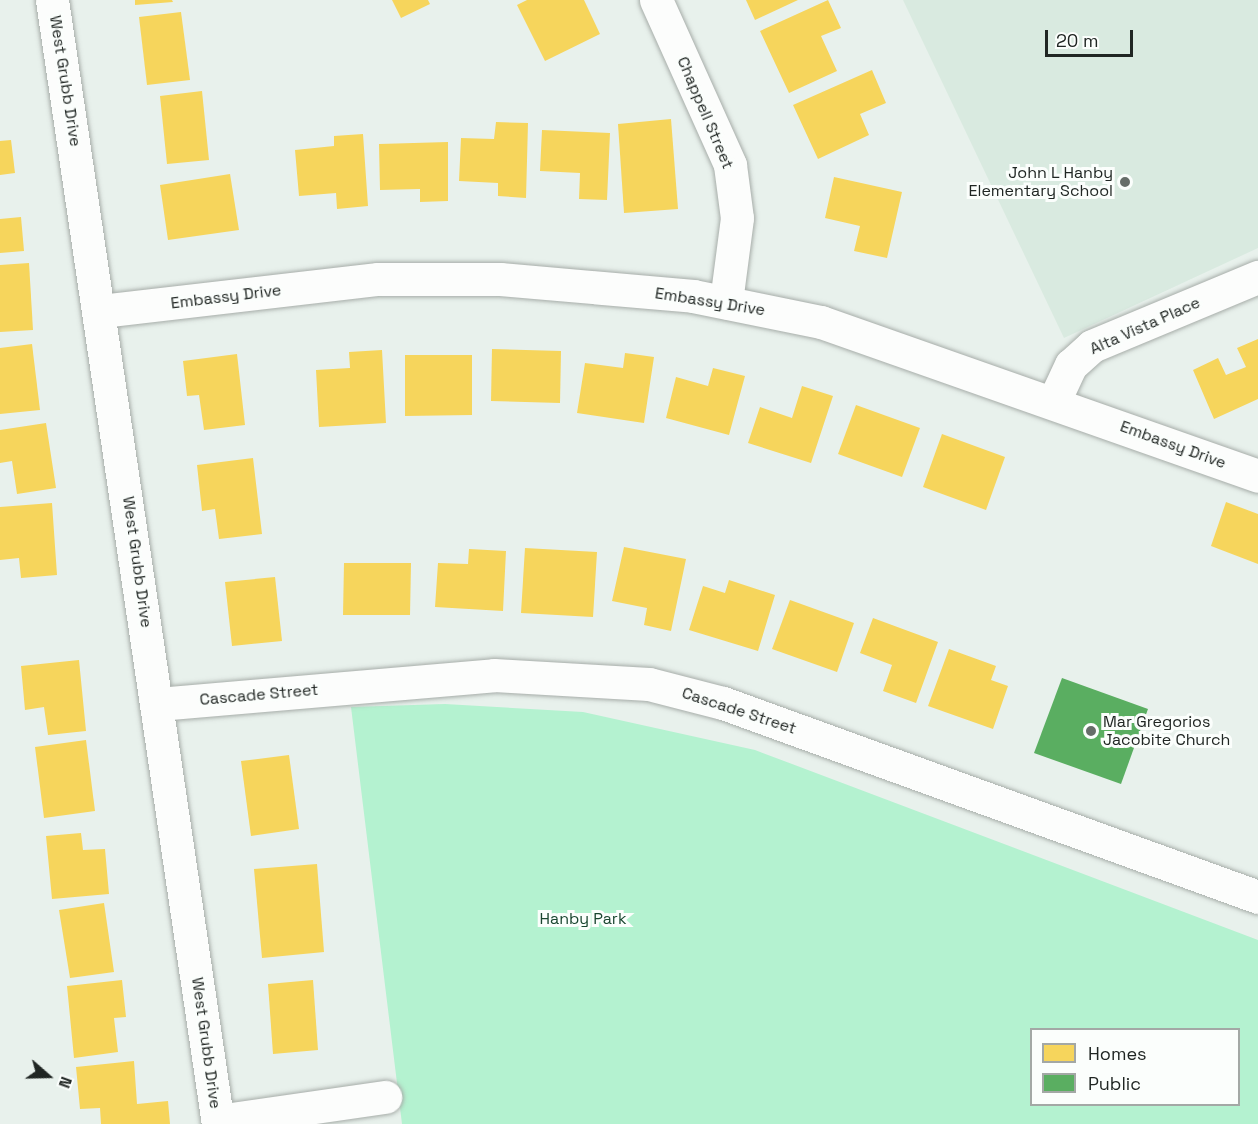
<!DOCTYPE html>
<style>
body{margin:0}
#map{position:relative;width:1258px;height:1124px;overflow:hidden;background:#e8f1ec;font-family:"Space Grotesk",sans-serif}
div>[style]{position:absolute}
.built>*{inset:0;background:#d9eae0}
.green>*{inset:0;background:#b4f2d0}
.homes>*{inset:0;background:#f6d55c}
.public>*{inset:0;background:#5aae61}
.roads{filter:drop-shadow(0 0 2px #a7ada9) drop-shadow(0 0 2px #a7ada9)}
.minor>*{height:33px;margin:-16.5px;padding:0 16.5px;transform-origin:16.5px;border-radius:16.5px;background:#fcfdfc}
.dots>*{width:16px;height:16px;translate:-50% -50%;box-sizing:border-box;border:3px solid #fbfefc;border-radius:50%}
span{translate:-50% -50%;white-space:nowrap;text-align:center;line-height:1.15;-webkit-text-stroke:6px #fbfefc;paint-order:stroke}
.street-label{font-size:16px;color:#202623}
.poi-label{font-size:16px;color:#202623}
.right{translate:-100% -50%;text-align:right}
.left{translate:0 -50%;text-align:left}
.park-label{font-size:16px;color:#1a4630}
.legend{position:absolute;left:1030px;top:1028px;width:210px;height:78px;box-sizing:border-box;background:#fbfefc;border:2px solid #a3a8a5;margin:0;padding:8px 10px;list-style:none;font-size:18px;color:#202623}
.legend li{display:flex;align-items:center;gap:12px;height:30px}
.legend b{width:30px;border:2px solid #a3a8a5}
.north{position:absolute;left:18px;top:1046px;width:60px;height:60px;-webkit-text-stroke:4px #fbfefc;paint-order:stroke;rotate:110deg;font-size:16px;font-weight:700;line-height:24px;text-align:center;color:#202623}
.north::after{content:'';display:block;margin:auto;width:21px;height:27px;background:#202623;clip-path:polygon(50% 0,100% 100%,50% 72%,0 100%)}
.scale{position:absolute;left:1045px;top:30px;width:88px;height:27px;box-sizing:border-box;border:3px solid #202623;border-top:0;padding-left:8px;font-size:18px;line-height:21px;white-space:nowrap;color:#202623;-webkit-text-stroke:4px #fbfefc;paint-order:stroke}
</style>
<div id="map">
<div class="built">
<div style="clip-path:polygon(903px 0,1258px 0,1258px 248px,1064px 338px)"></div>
</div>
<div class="green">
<div style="clip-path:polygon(evenodd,445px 704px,583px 712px,755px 750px,1258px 940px,1258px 1124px,402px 1124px,351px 707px,445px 704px,1032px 1030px,1238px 1030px,1238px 1104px,1032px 1104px,1032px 1030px)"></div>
</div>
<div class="homes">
<div style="clip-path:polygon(135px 0,172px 0,173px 2px,135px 5px)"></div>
<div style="clip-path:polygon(392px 0,428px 0,430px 4px,401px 18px)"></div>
<div style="clip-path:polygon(527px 0,584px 0,600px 34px,545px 61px,517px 5px)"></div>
<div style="clip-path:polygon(746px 0,798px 0,755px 20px)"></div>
<div style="clip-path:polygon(828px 0,841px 28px,821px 36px,837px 71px,789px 93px,760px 31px)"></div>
<div style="clip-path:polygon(181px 12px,190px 80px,147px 85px,139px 17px)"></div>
<div style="clip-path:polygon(872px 70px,886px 103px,860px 114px,869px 135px,818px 159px,793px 105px)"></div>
<div style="clip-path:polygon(202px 91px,209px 160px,167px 164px,160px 96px)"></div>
<div style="clip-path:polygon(671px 119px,678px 209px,624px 213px,618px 124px)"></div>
<div style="clip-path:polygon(496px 122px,528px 123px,526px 198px,498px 196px,498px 183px,459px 181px,461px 138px,494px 139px)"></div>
<div style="clip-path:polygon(542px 130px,610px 133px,607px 200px,579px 199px,580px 173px,540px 171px)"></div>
<div style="clip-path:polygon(363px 134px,368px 206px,337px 209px,336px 193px,299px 196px,295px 150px,334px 146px,334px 136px)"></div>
<div style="clip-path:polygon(11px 140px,15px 173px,0 175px,0 141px)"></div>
<div style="clip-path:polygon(448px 142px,448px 201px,420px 202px,420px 189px,380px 190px,379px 144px)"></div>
<div style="clip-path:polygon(230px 174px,239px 230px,168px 240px,160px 185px)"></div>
<div style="clip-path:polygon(834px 177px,902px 192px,887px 258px,854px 251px,860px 226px,825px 218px)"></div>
<div style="clip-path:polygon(21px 217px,24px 251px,0 253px,0 219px)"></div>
<div style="clip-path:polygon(29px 263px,33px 330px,0 332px,0 265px)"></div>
<div style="clip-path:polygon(1258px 339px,1258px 399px,1214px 419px,1193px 370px,1218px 358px,1226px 375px,1246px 367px,1237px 348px)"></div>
<div style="clip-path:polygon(32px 344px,40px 410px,0 414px,0 348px)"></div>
<div style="clip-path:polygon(492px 349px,561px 351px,560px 403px,491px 401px)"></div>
<div style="clip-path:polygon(382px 350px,386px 423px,319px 427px,316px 370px,350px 368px,349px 352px)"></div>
<div style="clip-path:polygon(625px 353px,654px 357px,644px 423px,577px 413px,585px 363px,623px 368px)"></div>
<div style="clip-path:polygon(237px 354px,245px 425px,204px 430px,199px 395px,187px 396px,183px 361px)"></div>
<div style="clip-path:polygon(405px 355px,472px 355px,472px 415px,405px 416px)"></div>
<div style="clip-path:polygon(713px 368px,745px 376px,729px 435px,666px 418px,676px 377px,708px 386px)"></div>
<div style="clip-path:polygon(802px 386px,833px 396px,811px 463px,748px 443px,760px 407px,792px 418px)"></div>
<div style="clip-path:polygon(856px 405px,920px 428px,902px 477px,838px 454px)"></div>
<div style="clip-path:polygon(46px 423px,56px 488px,17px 494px,12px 461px,0 463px,0 430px)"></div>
<div style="clip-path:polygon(942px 434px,1005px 457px,986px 510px,923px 487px)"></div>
<div style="clip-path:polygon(253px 458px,262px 534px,219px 539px,215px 509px,202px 511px,197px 465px)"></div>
<div style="clip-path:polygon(1226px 502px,1258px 514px,1258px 564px,1211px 546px)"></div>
<div style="clip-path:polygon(52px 503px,57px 575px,21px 578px,19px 558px,0 560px,0 507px)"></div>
<div style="clip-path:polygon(624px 547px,686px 559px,671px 631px,644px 625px,647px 608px,612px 601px)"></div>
<div style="clip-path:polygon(525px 548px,597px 552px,593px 617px,521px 613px)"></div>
<div style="clip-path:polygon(469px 549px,506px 551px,503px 611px,435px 607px,438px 563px,468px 564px)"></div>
<div style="clip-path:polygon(344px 563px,411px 563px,410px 615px,343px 615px)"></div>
<div style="clip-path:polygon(275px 577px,282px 641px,232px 646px,225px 582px)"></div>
<div style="clip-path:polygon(729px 580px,775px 595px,758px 651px,689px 630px,703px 586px,725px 593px)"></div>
<div style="clip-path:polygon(790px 600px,854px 623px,837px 672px,772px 649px)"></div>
<div style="clip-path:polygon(873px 618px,938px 642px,916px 703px,883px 691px,892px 665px,860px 653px)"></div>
<div style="clip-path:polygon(949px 649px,996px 666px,991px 680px,1008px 686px,993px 729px,928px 706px)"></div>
<div style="clip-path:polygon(79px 660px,86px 731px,48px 735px,44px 707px,25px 710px,21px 666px)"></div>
<div style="clip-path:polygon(86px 740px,95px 811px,44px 818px,35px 747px)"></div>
<div style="clip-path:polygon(289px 755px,299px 829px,251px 836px,241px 761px)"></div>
<div style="clip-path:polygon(81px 833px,83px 850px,105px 849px,109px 894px,52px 899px,46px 836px)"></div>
<div style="clip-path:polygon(317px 864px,324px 952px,262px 958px,254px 869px)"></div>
<div style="clip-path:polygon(104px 903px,114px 972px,70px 978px,59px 910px)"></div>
<div style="clip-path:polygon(122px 980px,126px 1017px,114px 1018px,118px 1052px,74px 1058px,67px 986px)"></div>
<div style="clip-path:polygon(313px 980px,318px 1050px,273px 1054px,268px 984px)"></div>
<div style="clip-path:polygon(134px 1061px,137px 1104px,168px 1101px,170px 1124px,101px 1124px,100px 1108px,80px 1109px,76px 1067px)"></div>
</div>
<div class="public">
<div style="clip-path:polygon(1062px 678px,1148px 709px,1121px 784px,1034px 753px)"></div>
</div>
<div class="roads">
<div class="minor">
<div style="left:52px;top:0;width:1136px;rotate:81.6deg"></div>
<div style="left:656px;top:0;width:181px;rotate:65.8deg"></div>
<div style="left:730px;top:165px;width:53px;rotate:82.5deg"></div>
<div style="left:737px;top:218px;width:85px;rotate:97.5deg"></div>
<div style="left:101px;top:311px;width:279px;rotate:-6.6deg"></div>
<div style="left:378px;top:279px;width:122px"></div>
<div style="left:500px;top:279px;width:194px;rotate:5deg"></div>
<div style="left:693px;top:296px;width:131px;rotate:11.5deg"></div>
<div style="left:821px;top:322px;width:463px;rotate:19.4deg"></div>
<div style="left:1054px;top:401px;width:40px;rotate:-65deg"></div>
<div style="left:1071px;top:365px;width:28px;rotate:-42deg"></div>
<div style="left:1092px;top:346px;width:180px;rotate:-22.6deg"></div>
<div style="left:158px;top:704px;width:337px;rotate:-4.9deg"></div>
<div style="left:494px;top:675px;width:155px;rotate:3.3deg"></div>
<div style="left:649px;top:684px;width:76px;rotate:14.4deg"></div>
<div style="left:723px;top:703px;width:569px;rotate:19.93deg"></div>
<div style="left:218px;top:1121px;width:169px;rotate:-8.2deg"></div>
</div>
</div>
<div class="dots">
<div style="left:1125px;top:182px;background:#666d69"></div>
<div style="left:1091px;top:731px;background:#666d69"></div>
</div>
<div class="street-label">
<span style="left:65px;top:81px;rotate:81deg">West Grubb Drive</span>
<span style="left:705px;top:113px;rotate:67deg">Chappell Street</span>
<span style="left:226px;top:297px;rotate:-7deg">Embassy Drive</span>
<span style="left:710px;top:302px;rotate:9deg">Embassy Drive</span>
<span style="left:1145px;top:326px;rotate:-24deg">Alta Vista Place</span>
<span style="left:1173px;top:445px;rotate:20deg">Embassy Drive</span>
<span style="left:137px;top:562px;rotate:82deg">West Grubb Drive</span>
<span style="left:259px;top:695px;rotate:-5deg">Cascade Street</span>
<span style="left:739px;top:711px;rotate:18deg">Cascade Street</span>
<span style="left:206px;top:1043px;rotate:82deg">West Grubb Drive</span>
</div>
<div class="poi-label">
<span class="right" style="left:1113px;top:182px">John L Hanby<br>Elementary School</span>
<span class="left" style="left:1103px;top:731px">Mar Gregorios<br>Jacobite Church</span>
</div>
<div class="park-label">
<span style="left:583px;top:919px">Hanby Park</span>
</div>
<ul class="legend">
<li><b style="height:16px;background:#f6d55c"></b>Homes</li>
<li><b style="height:16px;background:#5aae61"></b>Public</li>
</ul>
<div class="north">N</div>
<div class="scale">20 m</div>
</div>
